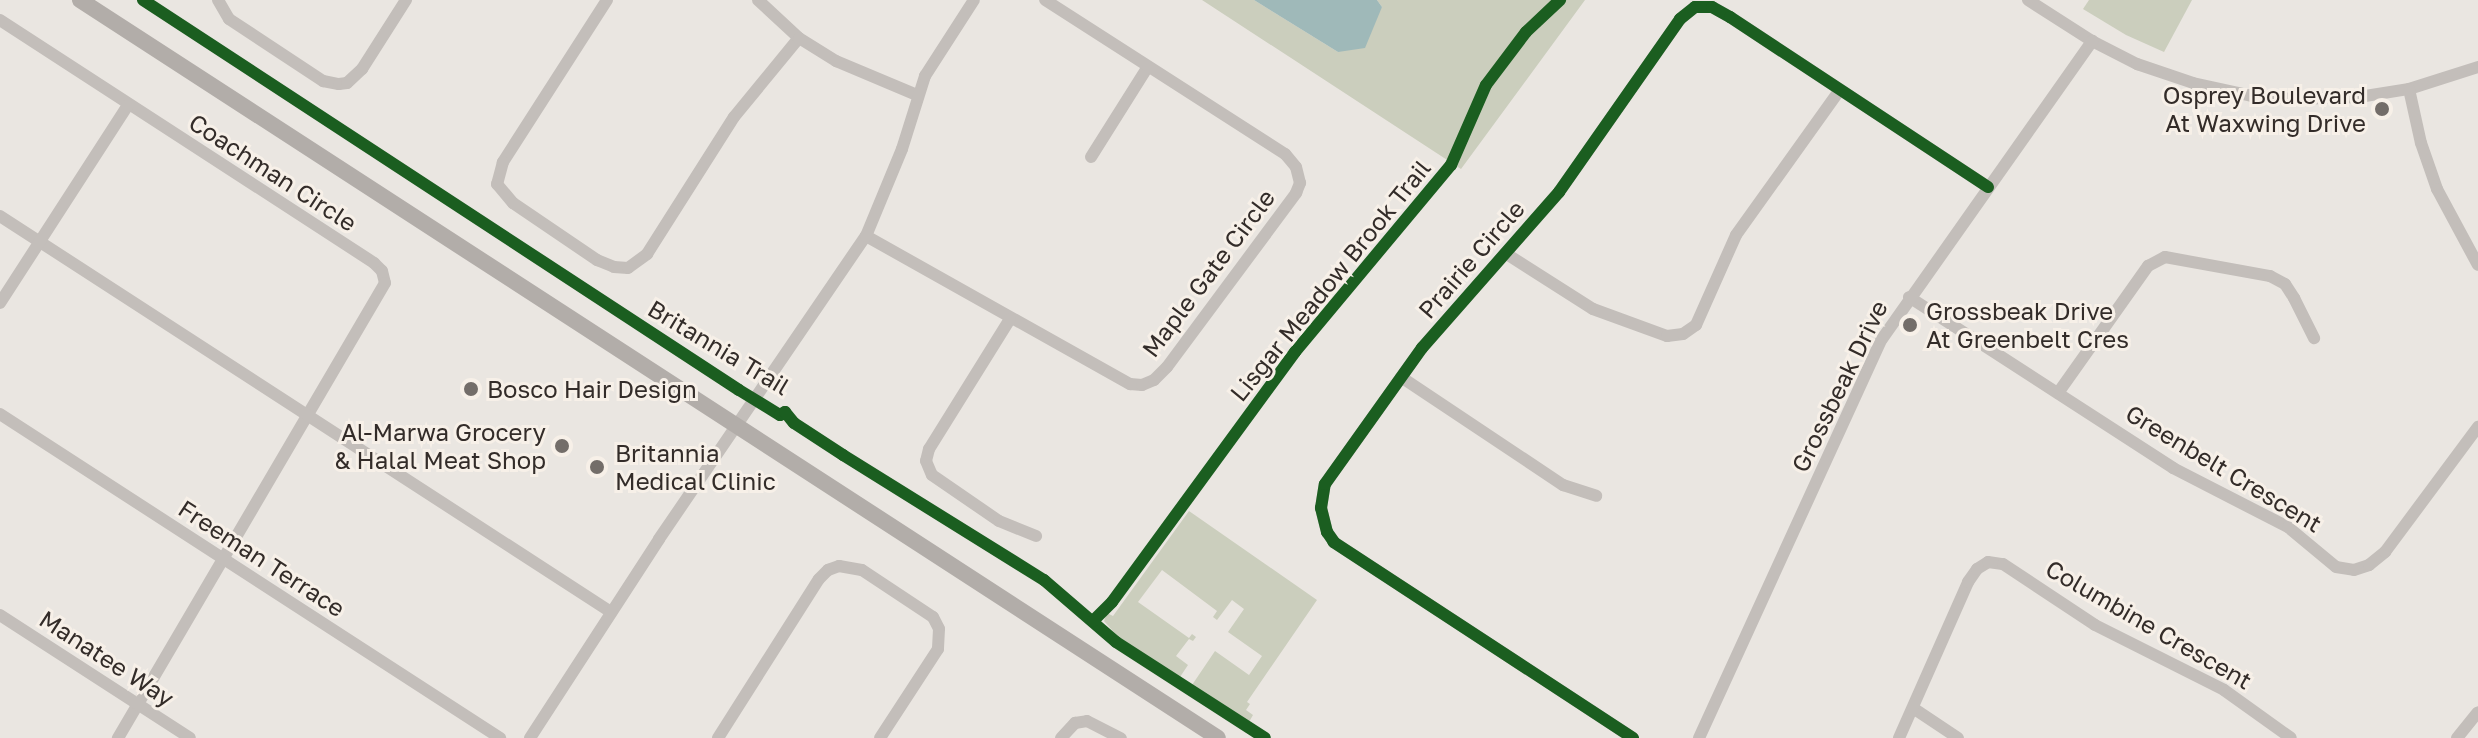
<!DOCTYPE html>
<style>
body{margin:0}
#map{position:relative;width:2478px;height:738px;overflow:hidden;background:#eae6e1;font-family:"Golos Text",sans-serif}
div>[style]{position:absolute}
.green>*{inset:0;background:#cbcebd}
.water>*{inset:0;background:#9fb9b9}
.minor>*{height:12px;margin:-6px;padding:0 6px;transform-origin:6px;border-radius:6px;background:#c3beba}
.major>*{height:16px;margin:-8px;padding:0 8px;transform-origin:8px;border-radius:8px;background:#b2ada9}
.cycleway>*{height:12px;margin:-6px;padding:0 6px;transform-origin:6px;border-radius:6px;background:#1b5e20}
.dots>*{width:22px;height:22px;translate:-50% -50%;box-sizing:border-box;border:4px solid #f7f0e8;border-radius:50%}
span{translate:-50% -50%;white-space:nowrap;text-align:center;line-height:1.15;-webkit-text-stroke:6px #f7f0e8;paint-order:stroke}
.poi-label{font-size:24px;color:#332c29}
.right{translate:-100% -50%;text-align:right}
.left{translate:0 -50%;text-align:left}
.street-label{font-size:24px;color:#332c29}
</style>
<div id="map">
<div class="green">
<div style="clip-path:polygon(1202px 0,1254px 0,1338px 52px,1382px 7px,1377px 0,1585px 0,1461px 169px)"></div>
<div style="clip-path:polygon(2089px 0,2192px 0,2164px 52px,2126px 35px,2083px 9px)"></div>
<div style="clip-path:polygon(1189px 511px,1317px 600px,1247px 702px,1250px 704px,1246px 710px,1253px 715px,1249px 722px,1192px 685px,1215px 651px,1249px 675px,1262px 656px,1228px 632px,1244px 609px,1232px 600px,1217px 620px,1213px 617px,1217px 611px,1162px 570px,1138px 602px,1189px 638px,1192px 634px,1196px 637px,1193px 641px,1189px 639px,1176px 656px,1188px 665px,1180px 677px,1120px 639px,1104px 621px,1107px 613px,1113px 616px)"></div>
</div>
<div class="water">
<div style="clip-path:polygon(1254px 0,1377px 0,1382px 7px,1365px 48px,1338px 52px)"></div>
</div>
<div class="minor">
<div style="left:218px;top:0;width:22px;rotate:60deg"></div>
<div style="left:229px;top:19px;width:113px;rotate:33.4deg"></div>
<div style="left:323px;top:81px;width:16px;rotate:11deg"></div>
<div style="left:339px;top:84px;width:8px;rotate:-7deg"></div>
<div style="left:347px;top:83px;width:21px;rotate:-43deg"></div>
<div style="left:362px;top:69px;width:82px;rotate:-57.5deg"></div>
<div style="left:607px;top:0;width:193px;rotate:122.7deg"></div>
<div style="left:503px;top:162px;width:23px;rotate:105deg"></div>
<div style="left:497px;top:184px;width:25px;rotate:50deg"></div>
<div style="left:513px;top:203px;width:102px;rotate:34.2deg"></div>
<div style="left:597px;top:260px;width:18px;rotate:22deg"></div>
<div style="left:614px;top:267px;width:14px;rotate:4deg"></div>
<div style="left:628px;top:268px;width:24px;rotate:-36deg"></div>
<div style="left:647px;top:254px;width:162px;rotate:-57.6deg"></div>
<div style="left:734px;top:117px;width:102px;rotate:-50.6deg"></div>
<div style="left:758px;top:0;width:56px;rotate:42.8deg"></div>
<div style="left:799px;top:38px;width:44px;rotate:31.9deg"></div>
<div style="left:836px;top:61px;width:88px;rotate:22.8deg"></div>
<div style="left:2028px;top:0;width:76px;rotate:32.6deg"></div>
<div style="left:2092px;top:41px;width:51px;rotate:27.1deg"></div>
<div style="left:2137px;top:64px;width:59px;rotate:18.7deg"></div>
<div style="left:2193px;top:83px;width:60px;rotate:12.4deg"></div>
<div style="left:2252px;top:96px;width:42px;rotate:4.1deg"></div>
<div style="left:2294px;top:99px;width:65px;rotate:-1.8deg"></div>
<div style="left:2359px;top:97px;width:51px;rotate:-9.1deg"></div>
<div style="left:2409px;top:89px;width:72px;rotate:-17.7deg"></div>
<div style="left:0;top:20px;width:446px;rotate:33deg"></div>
<div style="left:374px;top:263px;width:11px;rotate:45deg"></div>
<div style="left:382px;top:271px;width:12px;rotate:76deg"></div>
<div style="left:385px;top:283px;width:528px;rotate:120.4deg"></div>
<div style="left:2409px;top:89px;width:55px;rotate:77.5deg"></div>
<div style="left:2421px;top:143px;width:49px;rotate:70.8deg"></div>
<div style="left:2437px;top:189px;width:86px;rotate:61.7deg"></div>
<div style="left:1091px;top:157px;width:105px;rotate:-57.8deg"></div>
<div style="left:0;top:216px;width:728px;rotate:32.95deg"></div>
<div style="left:866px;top:236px;width:303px;rotate:29.3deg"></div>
<div style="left:1130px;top:384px;width:12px;rotate:5deg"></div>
<div style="left:1142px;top:385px;width:13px;rotate:-23deg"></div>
<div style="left:1154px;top:380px;width:18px;rotate:-45deg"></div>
<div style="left:1167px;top:367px;width:217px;rotate:-53.4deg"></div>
<div style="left:1296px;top:193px;width:11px;rotate:-68deg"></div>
<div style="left:1300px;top:183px;width:16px;rotate:-104deg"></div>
<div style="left:1296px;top:167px;width:17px;rotate:-130deg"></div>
<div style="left:1285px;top:154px;width:285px;rotate:-147.3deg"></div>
<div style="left:1505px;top:253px;width:104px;rotate:32.5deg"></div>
<div style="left:1593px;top:309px;width:79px;rotate:20deg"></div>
<div style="left:1667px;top:336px;width:16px;rotate:-7deg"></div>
<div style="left:1683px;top:334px;width:16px;rotate:-35deg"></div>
<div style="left:1696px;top:325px;width:98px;rotate:-66deg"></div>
<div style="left:1736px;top:235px;width:177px;rotate:-54.4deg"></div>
<div style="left:1909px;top:297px;width:315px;rotate:32.9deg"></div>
<div style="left:2173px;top:468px;width:129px;rotate:27.2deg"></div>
<div style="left:2288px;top:527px;width:62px;rotate:39.8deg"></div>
<div style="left:2336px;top:567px;width:18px;rotate:9deg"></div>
<div style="left:2354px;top:570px;width:16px;rotate:-18deg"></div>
<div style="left:2369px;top:565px;width:21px;rotate:-39deg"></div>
<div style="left:2385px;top:552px;width:156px;rotate:-53.4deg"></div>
<div style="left:0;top:303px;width:236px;rotate:-57.1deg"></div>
<div style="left:1010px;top:319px;width:153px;rotate:121.9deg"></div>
<div style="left:929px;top:449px;width:12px;rotate:104deg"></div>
<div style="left:926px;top:461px;width:15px;rotate:67deg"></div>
<div style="left:932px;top:475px;width:81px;rotate:34.5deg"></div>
<div style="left:999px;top:521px;width:40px;rotate:22deg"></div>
<div style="left:1401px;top:377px;width:195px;rotate:33.7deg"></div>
<div style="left:1563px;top:485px;width:35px;rotate:18deg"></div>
<div style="left:2058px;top:393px;width:156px;rotate:-54.7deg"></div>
<div style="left:2148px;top:266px;width:19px;rotate:-28deg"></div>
<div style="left:2165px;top:257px;width:107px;rotate:10.3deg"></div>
<div style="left:2270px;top:276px;width:17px;rotate:28deg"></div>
<div style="left:2285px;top:284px;width:17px;rotate:57deg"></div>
<div style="left:2294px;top:298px;width:45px;rotate:63.4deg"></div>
<div style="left:0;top:414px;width:596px;rotate:32.94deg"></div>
<div style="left:0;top:615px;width:226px;rotate:32.9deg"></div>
<div style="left:1913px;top:708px;width:54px;rotate:33.7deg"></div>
<div style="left:530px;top:738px;width:237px;rotate:-57deg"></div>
<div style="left:659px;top:539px;width:367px;rotate:-55.7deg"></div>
<div style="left:866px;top:236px;width:94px;rotate:-67.5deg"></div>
<div style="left:902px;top:149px;width:77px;rotate:-72.5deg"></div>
<div style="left:925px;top:76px;width:90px;rotate:-57.2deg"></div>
<div style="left:718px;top:738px;width:188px;rotate:-57.6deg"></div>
<div style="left:819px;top:579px;width:13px;rotate:-45deg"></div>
<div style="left:828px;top:570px;width:12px;rotate:-20deg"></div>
<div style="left:839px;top:566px;width:23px;rotate:10deg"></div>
<div style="left:862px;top:570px;width:85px;rotate:33.5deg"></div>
<div style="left:933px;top:617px;width:13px;rotate:63deg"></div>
<div style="left:939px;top:629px;width:20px;rotate:93deg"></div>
<div style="left:938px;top:649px;width:106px;rotate:123.1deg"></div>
<div style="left:1061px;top:738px;width:21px;rotate:-47deg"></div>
<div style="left:1075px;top:723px;width:12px;rotate:-9deg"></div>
<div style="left:1087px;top:721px;width:38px;rotate:27deg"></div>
<div style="left:1633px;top:738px;width:358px;rotate:-146.8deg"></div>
<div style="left:1334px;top:542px;width:12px;rotate:-125deg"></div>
<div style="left:1327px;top:532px;width:25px;rotate:-104deg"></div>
<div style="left:1321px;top:508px;width:24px;rotate:-81deg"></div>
<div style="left:1325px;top:484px;width:167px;rotate:-54.5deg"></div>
<div style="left:1422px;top:348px;width:208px;rotate:-48.7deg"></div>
<div style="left:1559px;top:192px;width:211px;rotate:-55deg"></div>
<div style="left:1680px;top:19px;width:19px;rotate:-39deg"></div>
<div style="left:1695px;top:7px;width:17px"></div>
<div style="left:1712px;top:7px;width:21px;rotate:29deg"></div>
<div style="left:1730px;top:17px;width:309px;rotate:33.4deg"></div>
<div style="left:1699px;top:738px;width:439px;rotate:-65.4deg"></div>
<div style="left:1882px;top:339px;width:365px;rotate:-54.8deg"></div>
<div style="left:1899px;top:738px;width:171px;rotate:-66.1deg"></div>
<div style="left:1968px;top:582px;width:16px;rotate:-55deg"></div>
<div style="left:1977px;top:569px;width:13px;rotate:-32deg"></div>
<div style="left:1988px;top:562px;width:15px;rotate:8deg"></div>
<div style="left:2003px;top:564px;width:110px;rotate:33.5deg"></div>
<div style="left:2095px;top:625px;width:144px;rotate:26.7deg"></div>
<div style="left:2224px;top:690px;width:82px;rotate:35.6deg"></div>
<div style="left:2457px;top:738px;width:33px;rotate:-51deg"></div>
</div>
<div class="major">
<div style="left:80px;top:0;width:1356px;rotate:32.96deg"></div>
</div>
<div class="cycleway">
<div style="left:143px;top:0;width:712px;rotate:33.2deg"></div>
<div style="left:739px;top:390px;width:48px;rotate:31.4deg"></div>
<div style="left:780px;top:415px;width:6px;rotate:-31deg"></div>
<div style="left:785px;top:412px;width:14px;rotate:51deg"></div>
<div style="left:794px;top:423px;width:59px;rotate:33.1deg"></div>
<div style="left:843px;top:455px;width:237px;rotate:31.9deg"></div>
<div style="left:1044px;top:580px;width:95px;rotate:40.7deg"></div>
<div style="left:1116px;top:642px;width:177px;rotate:32.8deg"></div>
<div style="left:1093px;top:621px;width:27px;rotate:-45deg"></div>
<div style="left:1112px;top:602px;width:310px;rotate:-53.8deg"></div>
<div style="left:1295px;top:352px;width:244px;rotate:-50.2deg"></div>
<div style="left:1451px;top:165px;width:87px;rotate:-66.4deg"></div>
<div style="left:1486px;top:85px;width:66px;rotate:-53deg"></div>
<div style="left:1526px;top:32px;width:47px;rotate:-43.3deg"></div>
<div style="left:1633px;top:738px;width:358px;rotate:-146.8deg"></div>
<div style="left:1334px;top:542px;width:12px;rotate:-125deg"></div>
<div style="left:1327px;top:532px;width:25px;rotate:-104deg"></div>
<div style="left:1321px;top:508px;width:24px;rotate:-81deg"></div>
<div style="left:1325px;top:484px;width:167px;rotate:-54.5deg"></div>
<div style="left:1422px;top:348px;width:208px;rotate:-48.7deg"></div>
<div style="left:1559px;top:192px;width:211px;rotate:-55deg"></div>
<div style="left:1680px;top:19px;width:19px;rotate:-39deg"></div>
<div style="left:1695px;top:7px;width:17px"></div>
<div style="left:1712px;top:7px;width:21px;rotate:29deg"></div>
<div style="left:1730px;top:17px;width:309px;rotate:33.4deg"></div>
</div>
<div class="dots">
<div style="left:2382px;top:109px;background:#736d69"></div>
<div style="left:1910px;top:325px;background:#736d69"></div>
<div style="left:471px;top:389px;background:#736d69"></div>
<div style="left:562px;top:446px;background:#736d69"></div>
<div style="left:597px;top:467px;background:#736d69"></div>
</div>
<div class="poi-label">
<span class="right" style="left:2366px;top:109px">Osprey Boulevard<br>At Waxwing Drive</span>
<span class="left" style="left:1926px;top:325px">Grossbeak Drive<br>At Greenbelt Cres</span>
<span class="left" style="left:487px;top:389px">Bosco Hair Design</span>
<span class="right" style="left:546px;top:446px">Al-Marwa Grocery<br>&amp; Halal Meat Shop</span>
<span class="left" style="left:615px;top:467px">Britannia<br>Medical Clinic</span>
</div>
<div class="street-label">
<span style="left:273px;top:172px;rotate:33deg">Coachman Circle</span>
<span style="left:1471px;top:259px;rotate:-49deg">Prairie Circle</span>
<span style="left:1208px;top:273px;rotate:-53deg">Maple Gate Circle</span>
<span style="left:1330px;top:280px;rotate:-51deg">Lisgar Meadow Brook Trail</span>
<span style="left:719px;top:347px;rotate:31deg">Britannia Trail</span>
<span style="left:1839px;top:386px;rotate:-64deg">Grossbeak Drive</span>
<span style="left:2224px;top:468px;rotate:31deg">Greenbelt Crescent</span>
<span style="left:262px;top:558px;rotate:33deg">Freeman Terrace</span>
<span style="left:2149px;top:624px;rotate:30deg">Columbine Crescent</span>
<span style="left:107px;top:658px;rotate:33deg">Manatee Way</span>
</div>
</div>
